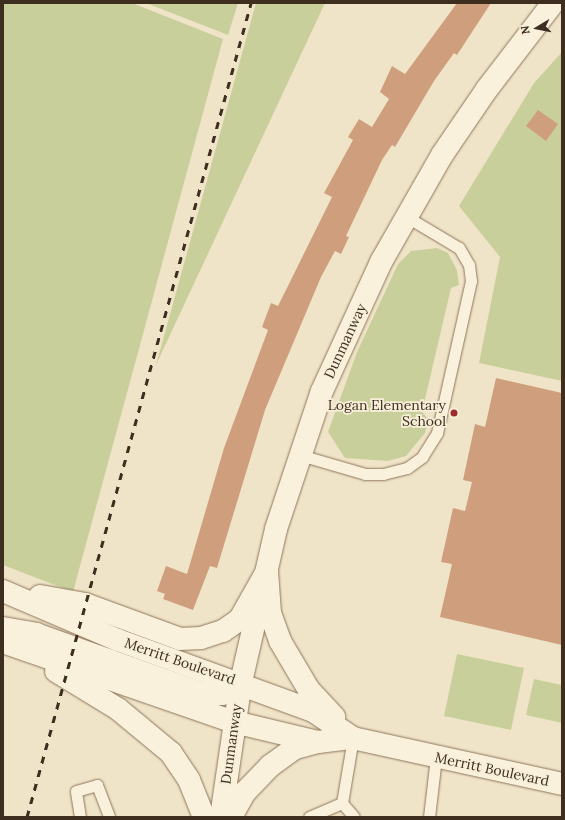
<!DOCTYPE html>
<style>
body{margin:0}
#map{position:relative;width:565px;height:820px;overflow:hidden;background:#f0e4c8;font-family:Lora,serif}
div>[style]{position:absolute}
.green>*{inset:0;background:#c9cf9b}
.building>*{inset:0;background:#cf9f7d}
.roads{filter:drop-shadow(0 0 1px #8d765c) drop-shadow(0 0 1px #8d765c)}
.service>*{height:11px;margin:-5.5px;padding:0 5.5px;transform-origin:5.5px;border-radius:5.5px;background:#faf1dc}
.minor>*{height:22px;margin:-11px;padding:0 11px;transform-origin:11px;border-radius:11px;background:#faf1dc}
.tertiary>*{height:22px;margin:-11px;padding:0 11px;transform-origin:11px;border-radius:11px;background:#faf1dc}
.secondary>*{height:22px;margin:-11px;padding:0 11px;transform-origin:11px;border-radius:11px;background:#faf1dc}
.rail>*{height:3px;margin-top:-1.5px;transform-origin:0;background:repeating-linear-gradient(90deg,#3d2e20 0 7px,transparent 0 14px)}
.dots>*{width:11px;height:11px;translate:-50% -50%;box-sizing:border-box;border:2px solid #f7eed8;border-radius:50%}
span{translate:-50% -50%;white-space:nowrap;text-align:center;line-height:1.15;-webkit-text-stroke:3.5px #f7eed8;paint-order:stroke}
.street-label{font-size:14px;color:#3d2e20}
.poi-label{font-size:14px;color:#3d2e20}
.right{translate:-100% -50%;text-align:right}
.frame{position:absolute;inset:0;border:4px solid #3d2e20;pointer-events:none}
.north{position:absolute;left:517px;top:8px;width:40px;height:40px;-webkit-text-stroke:3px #f7eed8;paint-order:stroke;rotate:260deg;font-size:11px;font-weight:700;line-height:16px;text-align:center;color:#3d2e20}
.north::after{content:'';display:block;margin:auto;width:14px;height:18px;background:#3d2e20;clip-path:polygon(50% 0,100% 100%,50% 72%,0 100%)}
</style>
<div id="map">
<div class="green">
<div style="clip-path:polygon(3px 3px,132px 3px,223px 39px,73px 592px,3px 565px)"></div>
<div style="clip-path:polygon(146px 3px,238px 3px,228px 35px)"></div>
<div style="clip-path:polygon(256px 3px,325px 3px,156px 365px)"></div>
<div style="clip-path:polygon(562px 52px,562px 381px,479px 363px,500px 257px,459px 206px,534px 83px)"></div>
<div style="clip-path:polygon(437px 248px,448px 253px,457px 270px,459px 285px,451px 288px,422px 412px,429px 420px,425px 433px,406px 456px,388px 461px,345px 458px,328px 432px,357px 352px,398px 264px,411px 251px)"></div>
<div style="clip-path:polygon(457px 654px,524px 668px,511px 730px,444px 716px)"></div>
<div style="clip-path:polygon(534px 679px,562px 685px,562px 723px,526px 715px)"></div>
</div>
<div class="building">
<div style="clip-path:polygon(457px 3px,491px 3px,457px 55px,454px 53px,434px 81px,395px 147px,392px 145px,382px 160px,346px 236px,349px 237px,341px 254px,335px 251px,321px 277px,265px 410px,217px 568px,210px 566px,193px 610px,163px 599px,165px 594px,157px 591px,166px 566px,187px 574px,224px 448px,268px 330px,262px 327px,271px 303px,278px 306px,332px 197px,324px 193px,353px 140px,348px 137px,359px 119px,372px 127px,389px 99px,380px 92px,392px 66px,405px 74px)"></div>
<div style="clip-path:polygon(538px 110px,558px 124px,546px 141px,526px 126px)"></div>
<div style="clip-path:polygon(496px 378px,562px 393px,562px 645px,440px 617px,452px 564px,441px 562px,453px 508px,465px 511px,472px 482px,463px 480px,475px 424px,485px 427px)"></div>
</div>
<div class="roads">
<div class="service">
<div style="left:300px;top:455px;width:68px;rotate:16.3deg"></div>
<div style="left:365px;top:474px;width:18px"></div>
<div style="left:383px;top:474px;width:25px;rotate:-14deg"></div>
<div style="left:407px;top:468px;width:19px;rotate:-36deg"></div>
<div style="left:422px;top:457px;width:28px;rotate:-58deg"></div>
<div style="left:437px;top:433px;width:156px;rotate:-77.4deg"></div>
<div style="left:471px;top:281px;width:16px;rotate:-97deg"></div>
<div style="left:469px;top:265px;width:20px;rotate:-120deg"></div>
<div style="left:459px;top:248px;width:61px;rotate:-149.2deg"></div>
<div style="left:342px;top:803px;width:18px;rotate:49deg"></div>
<div style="left:80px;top:817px;width:26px;rotate:-99deg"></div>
<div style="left:76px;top:791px;width:22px;rotate:-16deg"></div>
<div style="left:97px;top:785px;width:34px;rotate:69deg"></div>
<div style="left:309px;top:817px;width:36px;rotate:-23deg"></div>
<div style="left:342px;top:803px;width:66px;rotate:-80.4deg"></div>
<div style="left:429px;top:817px;width:60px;rotate:-83.3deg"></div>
</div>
<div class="minor">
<div style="left:241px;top:682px;width:157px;rotate:-77.1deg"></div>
<div style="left:276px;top:529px;width:145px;rotate:-71.6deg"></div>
<div style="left:322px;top:391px;width:142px;rotate:-65.4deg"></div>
<div style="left:381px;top:262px;width:123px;rotate:-60.3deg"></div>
<div style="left:442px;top:155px;width:80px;rotate:-55.7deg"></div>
<div style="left:487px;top:89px;width:108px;rotate:-52.5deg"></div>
</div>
<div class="tertiary">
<div style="left:221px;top:817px;width:136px;rotate:-81.6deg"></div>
</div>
<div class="secondary">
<div style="left:267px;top:571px;width:42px;rotate:85.9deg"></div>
<div style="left:270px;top:613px;width:30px;rotate:70deg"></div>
<div style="left:280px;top:641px;width:57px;rotate:59.4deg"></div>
<div style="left:309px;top:690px;width:37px;rotate:47deg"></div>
<div style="left:3px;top:591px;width:125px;rotate:23.1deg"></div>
<div style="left:118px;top:640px;width:208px;rotate:20deg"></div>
<div style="left:313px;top:711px;width:48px;rotate:34deg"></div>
<div style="left:40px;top:596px;width:46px;rotate:10.1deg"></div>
<div style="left:85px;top:604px;width:101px;rotate:20.2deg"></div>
<div style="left:180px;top:639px;width:21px;rotate:-3deg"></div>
<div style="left:201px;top:638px;width:23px;rotate:-18deg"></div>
<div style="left:223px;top:631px;width:21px;rotate:-35deg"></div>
<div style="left:240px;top:619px;width:55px;rotate:-60.6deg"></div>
<div style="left:3px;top:628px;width:34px;rotate:10deg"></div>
<div style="left:36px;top:634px;width:178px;rotate:19.7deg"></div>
<div style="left:204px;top:694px;width:18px"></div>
<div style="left:222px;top:694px;width:22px;rotate:-32deg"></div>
<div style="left:3px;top:642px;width:244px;rotate:19.1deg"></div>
<div style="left:234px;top:722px;width:86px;rotate:13.4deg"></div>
<div style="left:318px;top:742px;width:35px;rotate:-7deg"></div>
<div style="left:353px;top:738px;width:214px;rotate:12.4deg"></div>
<div style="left:56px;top:671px;width:73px;rotate:31.5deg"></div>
<div style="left:118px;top:709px;width:69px;rotate:39.7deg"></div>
<div style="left:171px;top:753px;width:32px;rotate:56deg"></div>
<div style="left:189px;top:780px;width:40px;rotate:68deg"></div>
<div style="left:231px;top:817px;width:29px;rotate:-61deg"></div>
<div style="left:245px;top:792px;width:36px;rotate:-46deg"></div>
<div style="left:270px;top:766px;width:31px;rotate:-36deg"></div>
<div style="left:295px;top:748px;width:24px;rotate:-15deg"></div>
</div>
</div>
<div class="rail">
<div style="left:27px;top:817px;width:844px;rotate:-74.61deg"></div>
</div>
<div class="dots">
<div style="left:454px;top:413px;background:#9e2a2b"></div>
</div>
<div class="street-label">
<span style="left:345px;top:341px;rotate:-65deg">Dunmanway</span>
<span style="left:180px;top:661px;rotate:19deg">Merritt Boulevard</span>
<span style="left:231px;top:744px;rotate:-82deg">Dunmanway</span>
<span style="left:492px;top:769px;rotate:12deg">Merritt Boulevard</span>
</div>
<div class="poi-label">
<span class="right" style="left:446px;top:413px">Logan Elementary<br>School</span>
</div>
<div class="frame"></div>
<div class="north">N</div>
</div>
